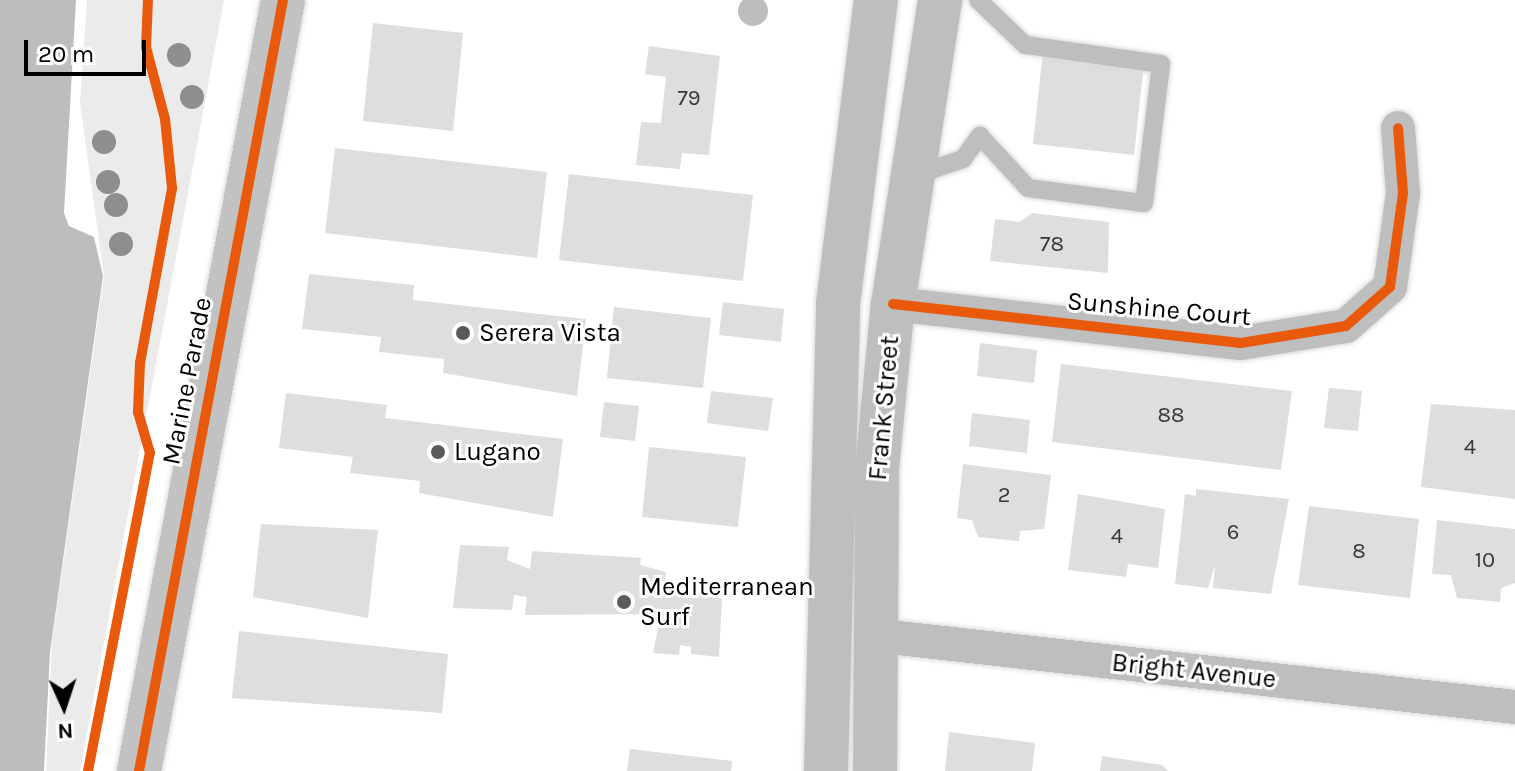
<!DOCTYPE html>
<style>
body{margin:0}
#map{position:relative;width:1515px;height:771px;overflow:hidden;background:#fff;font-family:Karla,sans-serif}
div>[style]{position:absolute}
.green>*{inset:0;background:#ebebeb}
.water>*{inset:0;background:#bdbdbd}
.round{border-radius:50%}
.building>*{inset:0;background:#dedede}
.roads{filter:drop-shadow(0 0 2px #dbdbdb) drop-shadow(0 0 2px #dbdbdb)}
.lane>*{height:18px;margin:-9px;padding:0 9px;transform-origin:9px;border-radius:9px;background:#bebebe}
.street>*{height:34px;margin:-17px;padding:0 17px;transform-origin:17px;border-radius:17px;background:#bebebe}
.secondary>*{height:44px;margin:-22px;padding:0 22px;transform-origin:22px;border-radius:22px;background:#c2c2c2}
.highway>*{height:44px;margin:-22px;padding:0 22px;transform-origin:22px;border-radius:22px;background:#bebebe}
.cycleway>*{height:10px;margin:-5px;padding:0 5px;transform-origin:5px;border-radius:5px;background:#e8590c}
.trees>*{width:24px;height:24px;margin:-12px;border-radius:50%;background:#8e8e8e}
.dots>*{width:22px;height:22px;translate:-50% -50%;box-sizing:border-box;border:4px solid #fff;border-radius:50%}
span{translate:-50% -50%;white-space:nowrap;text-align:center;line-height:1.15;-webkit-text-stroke:6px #fff;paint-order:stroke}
.number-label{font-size:22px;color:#383838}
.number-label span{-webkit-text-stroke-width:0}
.street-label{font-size:26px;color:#000}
.poi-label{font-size:26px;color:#000}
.left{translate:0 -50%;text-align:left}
.north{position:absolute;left:24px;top:667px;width:80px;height:80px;-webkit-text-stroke:6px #fff;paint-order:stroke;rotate:177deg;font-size:22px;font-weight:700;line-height:32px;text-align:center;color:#000}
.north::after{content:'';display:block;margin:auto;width:28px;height:36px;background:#000;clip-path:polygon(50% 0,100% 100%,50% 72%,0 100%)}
.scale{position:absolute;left:24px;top:40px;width:122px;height:36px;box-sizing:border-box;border:4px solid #000;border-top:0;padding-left:10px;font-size:24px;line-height:28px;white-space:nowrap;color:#000;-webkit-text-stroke:6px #fff;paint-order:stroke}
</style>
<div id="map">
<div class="green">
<div style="clip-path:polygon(87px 0,224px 0,80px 771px,46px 771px,52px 642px,104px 276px,80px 103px)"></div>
</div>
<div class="water">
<div class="round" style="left:738px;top:-4px;width:30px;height:30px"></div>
<div style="clip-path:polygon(0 0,76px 0,64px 213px,69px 226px,94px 237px,103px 276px,50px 652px,44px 771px,0 771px)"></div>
</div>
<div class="building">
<div style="clip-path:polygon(373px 23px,463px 33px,453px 131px,363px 121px)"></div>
<div style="clip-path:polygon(649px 46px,720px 56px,709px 155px,682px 153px,680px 169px,636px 165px,641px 122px,661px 123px,666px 77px,645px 74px)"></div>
<div style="clip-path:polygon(1043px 51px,1144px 63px,1134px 155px,1033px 144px)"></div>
<div style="clip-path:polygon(335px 148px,547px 172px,537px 258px,325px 233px)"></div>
<div style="clip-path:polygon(569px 174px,753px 195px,743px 281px,559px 260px)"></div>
<div style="clip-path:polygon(1032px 213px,1109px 222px,1108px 273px,990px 261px,995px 219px,1020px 222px)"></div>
<div style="clip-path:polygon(309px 274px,414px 285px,413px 300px,586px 319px,577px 396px,443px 373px,444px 359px,379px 352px,381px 337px,302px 329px)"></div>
<div style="clip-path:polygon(723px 302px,784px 309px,781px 342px,719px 335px)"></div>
<div style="clip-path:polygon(614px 307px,711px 318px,703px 388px,607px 378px)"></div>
<div style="clip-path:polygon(980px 343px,1037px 350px,1034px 383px,977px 376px)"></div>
<div style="clip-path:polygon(1061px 364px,1292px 391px,1281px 470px,1052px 442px)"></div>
<div style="clip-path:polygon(1329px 388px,1362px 391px,1358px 431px,1324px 428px)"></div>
<div style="clip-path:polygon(711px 391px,773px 398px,768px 431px,707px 423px)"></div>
<div style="clip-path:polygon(286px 393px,387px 405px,385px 418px,563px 439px,553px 517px,419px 493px,420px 481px,350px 473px,353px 457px,279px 448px)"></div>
<div style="clip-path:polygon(604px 402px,639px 406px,635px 441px,600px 437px)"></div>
<div style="clip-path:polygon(1431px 404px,1515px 410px,1515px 499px,1421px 487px)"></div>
<div style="clip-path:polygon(972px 413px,1030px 420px,1027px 453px,969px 446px)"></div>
<div style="clip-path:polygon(649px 447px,746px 457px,738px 527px,642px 517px)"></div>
<div style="clip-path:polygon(963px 464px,1051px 475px,1044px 529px,1020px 531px,1019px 541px,978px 537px,972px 520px,957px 518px)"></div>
<div style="clip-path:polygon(1196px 489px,1289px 499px,1271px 594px,1213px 588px,1215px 565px,1208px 588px,1175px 584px,1185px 494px,1196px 496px)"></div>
<div style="clip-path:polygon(1078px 494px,1165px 509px,1158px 568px,1128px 564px,1126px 577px,1068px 570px)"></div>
<div style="clip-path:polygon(1309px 506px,1419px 519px,1410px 598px,1298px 585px)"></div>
<div style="clip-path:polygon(1437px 520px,1515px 529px,1515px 583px,1501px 588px,1500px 602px,1457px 598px,1451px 575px,1432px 574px)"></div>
<div style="clip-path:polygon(261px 524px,378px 530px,368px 618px,253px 597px)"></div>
<div style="clip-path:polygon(460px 545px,509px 547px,507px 560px,530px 569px,532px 551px,641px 558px,640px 565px,666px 572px,664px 591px,705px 590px,705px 596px,722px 598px,719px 657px,691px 654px,691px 647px,680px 645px,679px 655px,653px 653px,661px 614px,525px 615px,527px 597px,514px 595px,512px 610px,453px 608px)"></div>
<div style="clip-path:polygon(239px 631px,448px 654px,442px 713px,232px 698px)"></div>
<div style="clip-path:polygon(949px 732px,1035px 743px,1032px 771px,945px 771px)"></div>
<div style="clip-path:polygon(630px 749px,732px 761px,731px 771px,627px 771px)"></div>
<div style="clip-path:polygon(1102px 756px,1162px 765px,1168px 771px,1100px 771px)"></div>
</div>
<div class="roads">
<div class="lane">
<div style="left:916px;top:175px;width:50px;rotate:-18.8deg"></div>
<div style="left:963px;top:159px;width:29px;rotate:-54deg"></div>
<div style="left:980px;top:136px;width:71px;rotate:47.3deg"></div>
<div style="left:1028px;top:188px;width:117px;rotate:7.4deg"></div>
<div style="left:1144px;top:203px;width:140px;rotate:-83deg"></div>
<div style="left:1161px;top:64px;width:137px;rotate:-172deg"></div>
<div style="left:1025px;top:45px;width:65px;rotate:-136.2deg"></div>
</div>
<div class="street">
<div style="left:893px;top:304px;width:350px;rotate:6.4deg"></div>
<div style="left:1241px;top:343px;width:106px;rotate:-9.2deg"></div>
<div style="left:1346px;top:326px;width:59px;rotate:-41.6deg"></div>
<div style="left:1390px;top:287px;width:95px;rotate:-82.1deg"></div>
<div style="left:1403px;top:193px;width:65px;rotate:-94.4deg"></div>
<div style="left:872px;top:635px;width:647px;rotate:6.39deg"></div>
</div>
<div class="secondary">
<div style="left:139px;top:771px;width:784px;rotate:-79.42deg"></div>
</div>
<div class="highway">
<div style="left:826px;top:771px;width:467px;rotate:-88.5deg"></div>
<div style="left:838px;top:304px;width:306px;rotate:-82.9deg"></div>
<div style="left:875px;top:771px;width:302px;rotate:-89.6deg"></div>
<div style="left:877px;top:469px;width:166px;rotate:-84.5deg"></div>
<div style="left:893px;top:304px;width:308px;rotate:-81.2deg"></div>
</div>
</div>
<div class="cycleway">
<div style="left:893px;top:304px;width:350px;rotate:6.4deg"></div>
<div style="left:1241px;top:343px;width:106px;rotate:-9.2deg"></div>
<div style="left:1346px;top:326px;width:59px;rotate:-41.6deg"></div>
<div style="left:1390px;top:287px;width:95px;rotate:-82.1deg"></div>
<div style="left:1403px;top:193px;width:65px;rotate:-94.4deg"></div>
<div style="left:88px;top:771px;width:324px;rotate:-79deg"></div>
<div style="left:150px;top:453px;width:43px;rotate:-106.3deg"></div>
<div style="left:138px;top:412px;width:49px;rotate:-87.7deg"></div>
<div style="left:140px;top:363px;width:178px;rotate:-79.6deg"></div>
<div style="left:172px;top:188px;width:69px;rotate:-95.8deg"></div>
<div style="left:165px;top:119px;width:74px;rotate:-104.8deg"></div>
<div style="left:146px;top:47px;width:47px;rotate:-87.6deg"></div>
<div style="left:139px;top:771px;width:784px;rotate:-79.42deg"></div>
</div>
<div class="trees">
<div style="left:179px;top:55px"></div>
<div style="left:192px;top:97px"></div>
<div style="left:104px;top:142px"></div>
<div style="left:108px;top:182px"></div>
<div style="left:116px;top:205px"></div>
<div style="left:121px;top:244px"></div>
</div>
<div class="dots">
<div style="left:463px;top:333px;background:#595959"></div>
<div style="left:438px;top:452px;background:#595959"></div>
<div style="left:624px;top:602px;background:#595959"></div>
</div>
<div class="number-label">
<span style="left:689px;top:99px">79</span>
<span style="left:1052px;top:245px">78</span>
<span style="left:1171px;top:416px">88</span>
<span style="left:1470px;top:448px">4</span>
<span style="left:1004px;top:496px">2</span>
<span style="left:1233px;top:533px">6</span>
<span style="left:1117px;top:537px">4</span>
<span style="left:1359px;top:552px">8</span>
<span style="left:1485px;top:561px">10</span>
</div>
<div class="street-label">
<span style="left:1159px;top:309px;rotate:5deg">Sunshine Court</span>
<span style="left:187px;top:381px;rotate:-79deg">Marine Parade</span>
<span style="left:884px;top:408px;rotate:-85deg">Frank Street</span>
<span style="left:1194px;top:671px;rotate:6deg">Bright Avenue</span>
</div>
<div class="poi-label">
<span class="left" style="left:479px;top:333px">Serera Vista</span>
<span class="left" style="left:454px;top:452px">Lugano</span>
<span class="left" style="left:640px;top:602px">Mediterranean<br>Surf</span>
</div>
<div class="north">N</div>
<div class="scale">20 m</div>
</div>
